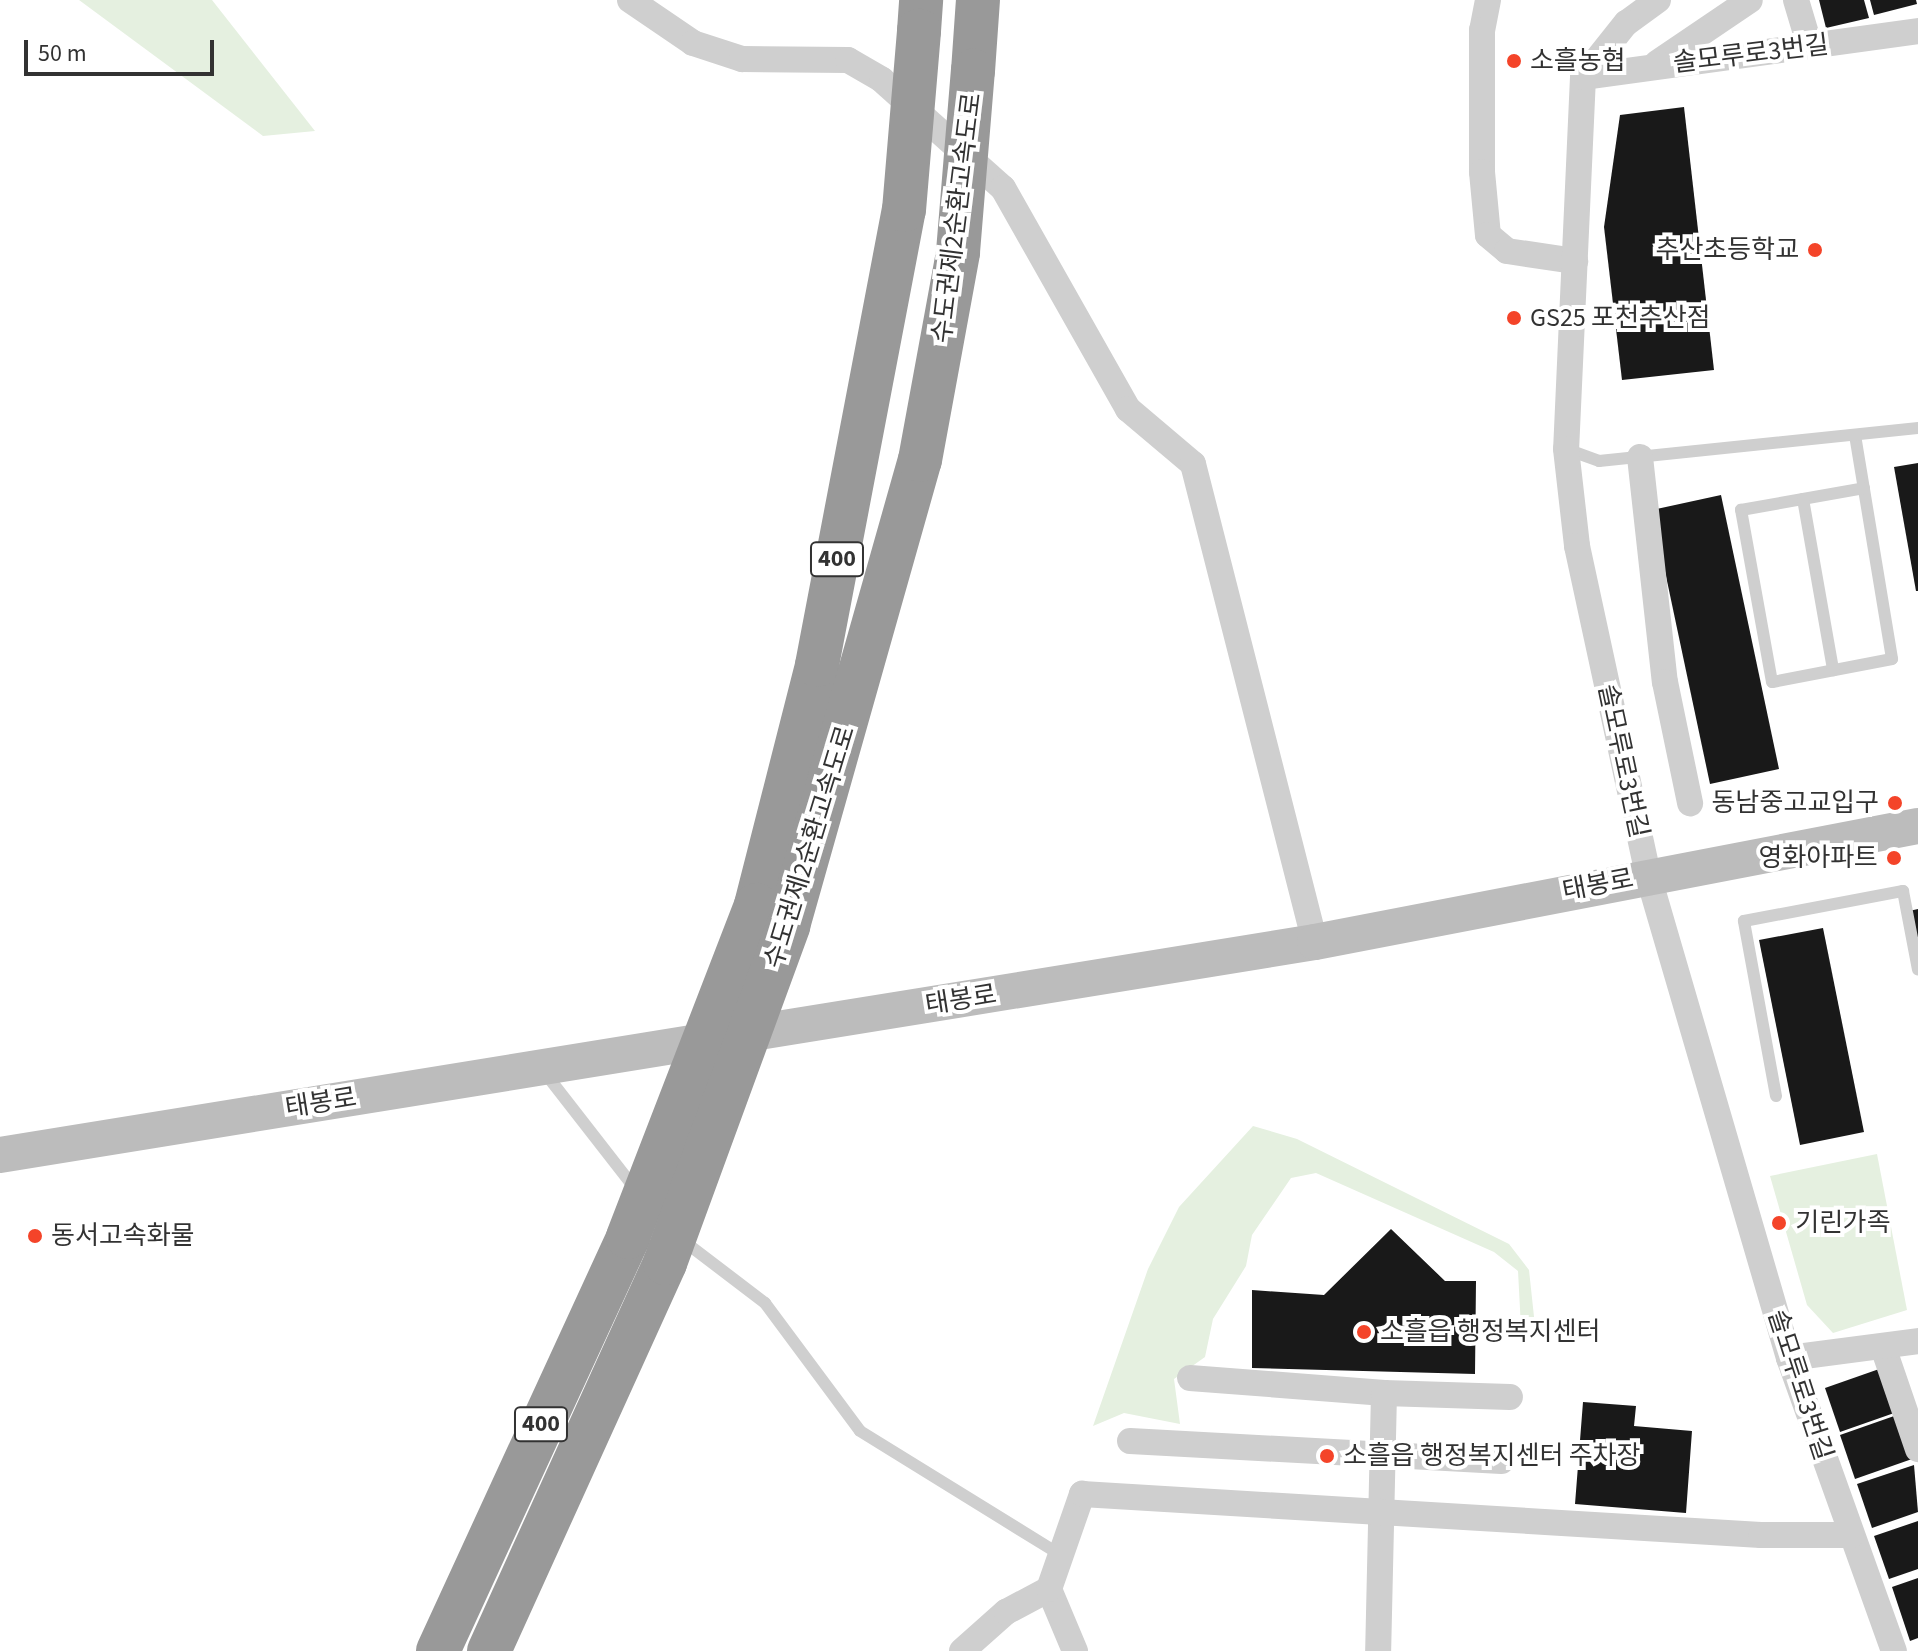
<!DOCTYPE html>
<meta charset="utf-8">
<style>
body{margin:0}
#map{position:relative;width:1918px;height:1651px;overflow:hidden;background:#fff;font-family:"Source Sans 3","Noto Sans KR",sans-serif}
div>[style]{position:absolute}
.green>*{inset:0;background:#e5f0e0}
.building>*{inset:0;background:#191919}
.service>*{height:12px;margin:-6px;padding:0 6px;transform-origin:6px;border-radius:6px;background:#cfcfcf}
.minor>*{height:26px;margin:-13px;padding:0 13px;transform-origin:13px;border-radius:13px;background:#cfcfcf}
.secondary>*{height:36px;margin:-18px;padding:0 18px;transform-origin:18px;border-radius:18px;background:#bcbcbc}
.motorway>*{height:44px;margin:-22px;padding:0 22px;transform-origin:22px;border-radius:22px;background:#999}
.motorway-bridge>*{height:44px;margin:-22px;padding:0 22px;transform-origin:22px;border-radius:22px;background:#999}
.dots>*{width:22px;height:22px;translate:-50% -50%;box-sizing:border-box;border:4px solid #fff;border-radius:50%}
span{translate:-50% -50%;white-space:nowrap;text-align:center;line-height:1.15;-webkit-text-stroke:8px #fff;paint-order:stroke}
.shield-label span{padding:2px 6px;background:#fff;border:2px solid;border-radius:6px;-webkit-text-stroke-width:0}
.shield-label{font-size:24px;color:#323232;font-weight:700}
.street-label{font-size:26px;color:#323232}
.poi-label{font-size:26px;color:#323232}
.left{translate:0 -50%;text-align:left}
.right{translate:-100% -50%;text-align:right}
.scale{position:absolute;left:24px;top:40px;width:190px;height:36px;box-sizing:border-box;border:4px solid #323232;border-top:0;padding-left:10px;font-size:24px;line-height:28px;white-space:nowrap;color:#323232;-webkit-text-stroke:6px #fff;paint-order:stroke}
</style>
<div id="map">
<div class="green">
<div style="clip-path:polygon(79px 0,212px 0,315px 131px,263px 136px)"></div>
<div style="clip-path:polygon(1253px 1126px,1297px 1139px,1509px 1244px,1529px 1270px,1535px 1326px,1521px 1328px,1518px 1271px,1494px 1252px,1316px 1173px,1291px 1178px,1252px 1235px,1246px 1266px,1213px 1319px,1205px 1357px,1174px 1379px,1180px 1424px,1124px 1413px,1093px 1426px,1148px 1269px,1179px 1207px)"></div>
<div style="clip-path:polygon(1877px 1154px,1907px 1310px,1833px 1333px,1807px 1305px,1770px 1176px)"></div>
</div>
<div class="building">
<div style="clip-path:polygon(1819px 0,1864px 0,1869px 18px,1826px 28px)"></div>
<div style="clip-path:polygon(1870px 0,1916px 0,1917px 4px,1874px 15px)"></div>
<div style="clip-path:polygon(1684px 107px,1714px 370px,1622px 380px,1604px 227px,1620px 115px)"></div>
<div style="clip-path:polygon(1918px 463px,1918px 591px,1916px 591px,1894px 467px)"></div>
<div style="clip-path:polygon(1721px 495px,1779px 769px,1710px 784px,1652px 510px)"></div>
<div style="clip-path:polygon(1918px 909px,1918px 950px,1909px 911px)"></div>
<div style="clip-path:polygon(1823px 928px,1864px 1132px,1800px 1145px,1759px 940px)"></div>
<div style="clip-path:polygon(1391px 1229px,1445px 1281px,1476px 1281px,1475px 1374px,1252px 1368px,1252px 1290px,1324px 1295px)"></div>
<div style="clip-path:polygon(1882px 1368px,1897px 1412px,1840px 1432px,1825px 1388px)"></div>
<div style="clip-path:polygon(1583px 1402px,1636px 1406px,1634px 1426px,1692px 1431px,1686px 1513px,1575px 1504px)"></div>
<div style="clip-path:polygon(1897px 1415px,1912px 1459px,1855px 1479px,1840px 1435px)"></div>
<div style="clip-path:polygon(1914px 1465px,1918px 1512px,1872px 1528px,1857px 1484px)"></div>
<div style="clip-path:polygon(1918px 1521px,1918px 1569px,1889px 1579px,1874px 1536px)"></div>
<div style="clip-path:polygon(1918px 1578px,1918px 1638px,1910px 1641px,1892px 1587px)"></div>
</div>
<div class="service">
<div style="left:1855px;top:435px;width:227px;rotate:80.6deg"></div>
<div style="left:1892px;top:659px;width:122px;rotate:169.1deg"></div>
<div style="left:1772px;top:682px;width:175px;rotate:-100.2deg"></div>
<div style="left:1741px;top:510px;width:125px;rotate:-10.1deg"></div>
<div style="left:1566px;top:449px;width:35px;rotate:20deg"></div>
<div style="left:1599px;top:461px;width:321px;rotate:-5.9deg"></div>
<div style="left:1803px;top:499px;width:174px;rotate:80deg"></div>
<div style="left:545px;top:1073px;width:150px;rotate:52.1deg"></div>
<div style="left:1776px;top:1096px;width:178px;rotate:-100.4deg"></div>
<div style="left:1744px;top:921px;width:162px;rotate:-10.7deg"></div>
<div style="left:1903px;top:891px;width:80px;rotate:79.2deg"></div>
<div style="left:681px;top:1239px;width:106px;rotate:37.3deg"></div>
<div style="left:765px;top:1303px;width:159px;rotate:53.4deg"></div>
<div style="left:860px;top:1431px;width:236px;rotate:31.7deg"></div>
</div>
<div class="minor">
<div style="left:630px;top:0;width:76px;rotate:34.3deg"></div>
<div style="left:693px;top:43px;width:52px;rotate:18.1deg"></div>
<div style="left:742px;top:59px;width:106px;rotate:0.5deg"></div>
<div style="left:848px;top:60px;width:39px;rotate:30deg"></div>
<div style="left:882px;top:80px;width:162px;rotate:41.8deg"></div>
<div style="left:1003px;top:188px;width:254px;rotate:60.5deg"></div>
<div style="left:1128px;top:409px;width:85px;rotate:40.2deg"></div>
<div style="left:1193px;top:464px;width:493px;rotate:75.7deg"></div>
<div style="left:1488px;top:0;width:31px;rotate:101deg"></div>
<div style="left:1482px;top:30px;width:142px;rotate:90deg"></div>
<div style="left:1482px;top:172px;width:63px;rotate:84.6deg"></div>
<div style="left:1488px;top:235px;width:25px;rotate:40deg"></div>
<div style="left:1507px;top:251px;width:69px;rotate:8.4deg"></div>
<div style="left:1658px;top:0;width:39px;rotate:144deg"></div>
<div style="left:1626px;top:23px;width:69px;rotate:128.5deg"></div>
<div style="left:1583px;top:77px;width:372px;rotate:92.6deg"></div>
<div style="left:1566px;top:449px;width:98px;rotate:83.5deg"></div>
<div style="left:1577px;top:546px;width:337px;rotate:77.8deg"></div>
<div style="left:1648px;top:875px;width:503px;rotate:73.73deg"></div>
<div style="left:1789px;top:1358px;width:311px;rotate:70.3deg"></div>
<div style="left:1796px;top:0;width:49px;rotate:73.4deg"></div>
<div style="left:1657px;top:63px;width:112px;rotate:-34.1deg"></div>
<div style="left:1583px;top:77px;width:338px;rotate:-7.8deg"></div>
<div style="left:1640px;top:457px;width:226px;rotate:83.7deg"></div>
<div style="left:1665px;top:682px;width:124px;rotate:78.3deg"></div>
<div style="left:1883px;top:1347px;width:108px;rotate:71.1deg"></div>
<div style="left:1789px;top:1358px;width:130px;rotate:-7.5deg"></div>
<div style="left:1190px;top:1378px;width:195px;rotate:4.4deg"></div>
<div style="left:1384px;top:1393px;width:258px;rotate:91.3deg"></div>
<div style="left:1384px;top:1393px;width:126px;rotate:1.8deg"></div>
<div style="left:1130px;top:1441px;width:372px;rotate:3.1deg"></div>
<div style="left:962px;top:1651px;width:59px;rotate:-41.6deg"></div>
<div style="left:1006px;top:1612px;width:49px;rotate:-28.1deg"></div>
<div style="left:1075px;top:1651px;width:67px;rotate:-112.8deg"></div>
<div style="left:1049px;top:1589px;width:101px;rotate:-70.8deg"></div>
<div style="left:1082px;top:1494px;width:680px;rotate:3.46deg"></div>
<div style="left:1761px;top:1535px;width:90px"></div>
</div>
<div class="secondary">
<div style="left:0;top:1155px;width:1332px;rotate:-9.2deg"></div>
<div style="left:1315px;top:942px;width:614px;rotate:-10.89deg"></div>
</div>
<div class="motorway">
<div style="left:919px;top:31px;width:31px;rotate:-86deg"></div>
<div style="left:973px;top:71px;width:71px;rotate:-86deg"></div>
<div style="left:756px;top:905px;width:248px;rotate:-75.7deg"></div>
<div style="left:817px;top:665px;width:463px;rotate:-79.2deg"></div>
<div style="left:788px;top:926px;width:484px;rotate:-74.2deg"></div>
<div style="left:920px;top:460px;width:211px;rotate:-79.6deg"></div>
<div style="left:438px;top:1651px;width:456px;rotate:-65.3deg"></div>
<div style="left:489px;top:1651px;width:426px;rotate:-65.6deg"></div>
</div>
<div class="motorway-bridge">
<div style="left:904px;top:210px;width:180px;rotate:-85.2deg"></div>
<div style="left:958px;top:252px;width:182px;rotate:-85.3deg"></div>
<div style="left:628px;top:1237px;width:356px;rotate:-68.9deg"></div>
<div style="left:665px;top:1263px;width:359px;rotate:-69.9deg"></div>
</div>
<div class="dots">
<div style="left:1514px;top:61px;background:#f44429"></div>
<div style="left:1815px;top:250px;background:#f44429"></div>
<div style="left:1514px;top:318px;background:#f44429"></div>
<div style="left:1895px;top:803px;background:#f44429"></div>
<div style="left:1894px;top:858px;background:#f44429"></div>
<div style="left:1779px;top:1223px;background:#f44429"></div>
<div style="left:35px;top:1236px;background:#f44429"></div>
<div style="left:1364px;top:1332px;background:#f44429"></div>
<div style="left:1327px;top:1456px;background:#f44429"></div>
</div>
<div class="shield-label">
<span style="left:837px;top:559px">400</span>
<span style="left:541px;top:1424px">400</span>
</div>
<div class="street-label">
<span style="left:1751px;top:54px;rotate:-7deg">솔모루로3번길</span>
<span style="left:957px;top:218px;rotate:-83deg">수도권제2순환고속도로</span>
<span style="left:1623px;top:761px;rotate:78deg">솔모루로3번길</span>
<span style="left:810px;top:847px;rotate:-73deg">수도권제2순환고속도로</span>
<span style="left:1598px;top:885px;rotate:-11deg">태봉로</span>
<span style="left:961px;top:1000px;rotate:-9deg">태봉로</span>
<span style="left:321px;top:1103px;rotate:-9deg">태봉로</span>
<span style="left:1800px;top:1385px;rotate:72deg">솔모루로3번길</span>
</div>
<div class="poi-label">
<span class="left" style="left:1530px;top:61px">소흘농협</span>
<span class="right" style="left:1799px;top:250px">추산초등학교</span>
<span class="left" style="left:1530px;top:318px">GS25 포천추산점</span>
<span class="right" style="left:1879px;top:803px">동남중고교입구</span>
<span class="right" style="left:1878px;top:858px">영화아파트</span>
<span class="left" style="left:1795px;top:1223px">기린가족</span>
<span class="left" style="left:51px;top:1236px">동서고속화물</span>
<span class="left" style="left:1380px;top:1332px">소흘읍 행정복지센터</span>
<span class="left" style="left:1343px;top:1456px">소흘읍 행정복지센터 주차장</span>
</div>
<div class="scale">50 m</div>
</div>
